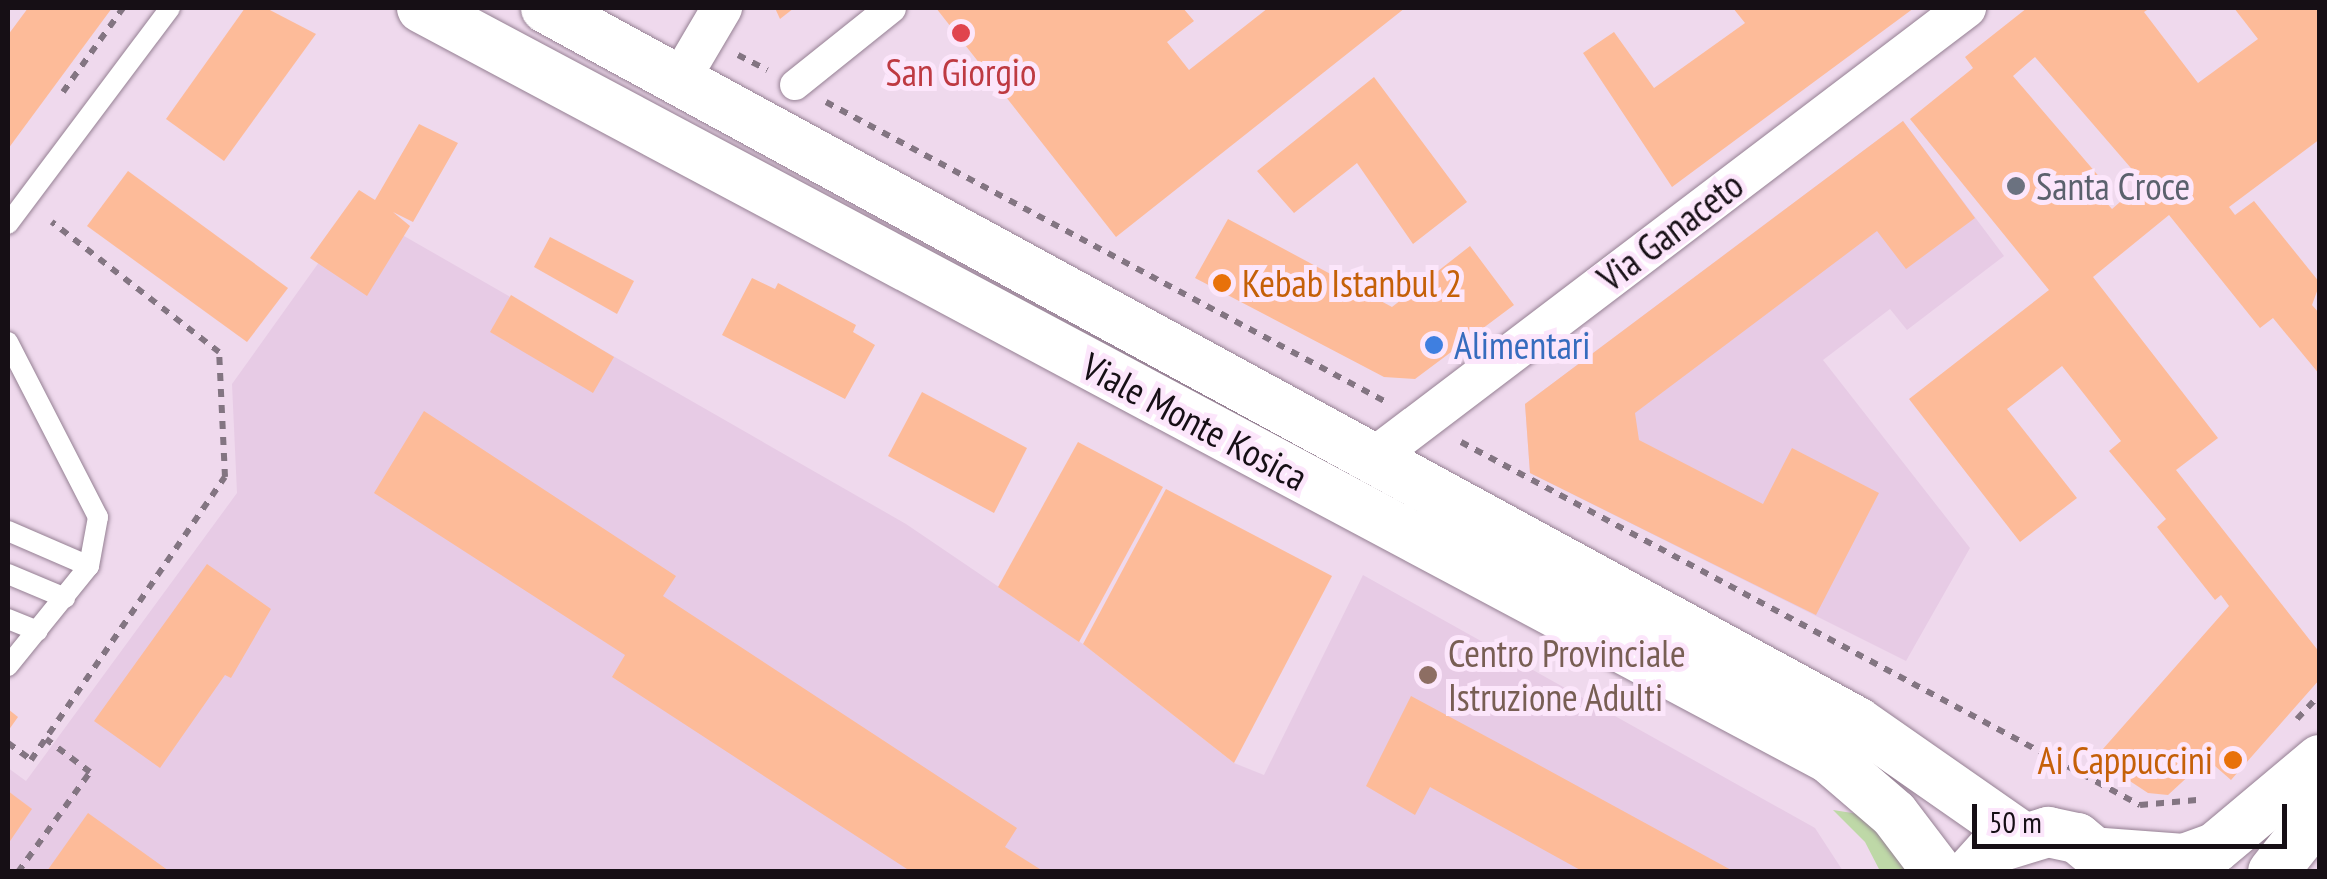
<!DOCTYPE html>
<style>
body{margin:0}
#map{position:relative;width:2327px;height:879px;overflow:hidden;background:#efd9ed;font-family:"PT Sans Narrow",sans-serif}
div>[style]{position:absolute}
.built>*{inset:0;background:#e7cbe5}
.green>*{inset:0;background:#bed8a7}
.building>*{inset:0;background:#fdbb99}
.path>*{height:6px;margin-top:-3px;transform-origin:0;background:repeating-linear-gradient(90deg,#837582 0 8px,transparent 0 16px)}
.roads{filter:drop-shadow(0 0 2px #958093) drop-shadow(0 0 2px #958093)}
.service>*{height:20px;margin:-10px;padding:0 10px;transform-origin:10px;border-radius:10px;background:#fff}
.pedestrian>*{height:30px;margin:-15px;padding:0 15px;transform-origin:15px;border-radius:15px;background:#fff}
.minor>*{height:40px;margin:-20px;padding:0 20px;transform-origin:20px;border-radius:20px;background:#fff}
.tertiary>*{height:50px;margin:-25px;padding:0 25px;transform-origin:25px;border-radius:25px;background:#fff}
.dots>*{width:28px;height:28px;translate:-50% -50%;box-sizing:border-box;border:5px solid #fce6fb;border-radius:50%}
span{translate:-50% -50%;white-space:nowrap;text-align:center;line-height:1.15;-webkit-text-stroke:10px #fce6fb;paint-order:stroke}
.health-label{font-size:38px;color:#be3a42}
.worship-label{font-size:38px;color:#5b616d}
.left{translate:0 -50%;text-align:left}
.street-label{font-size:38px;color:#160f15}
.food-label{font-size:38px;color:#c56008}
.right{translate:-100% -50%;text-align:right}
.shop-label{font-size:38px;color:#366cbe}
.education-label{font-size:38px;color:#785e54}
.frame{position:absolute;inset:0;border:10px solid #160f15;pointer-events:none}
.scale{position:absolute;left:1972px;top:804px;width:315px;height:45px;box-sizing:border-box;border:5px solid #160f15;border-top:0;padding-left:12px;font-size:30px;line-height:35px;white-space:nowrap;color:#160f15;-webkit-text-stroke:8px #fce6fb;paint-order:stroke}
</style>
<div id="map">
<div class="built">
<div style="clip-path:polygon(1903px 121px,2004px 256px,1907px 330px,1890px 309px,1823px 360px,1970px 548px,1906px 661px,1530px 473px,1525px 404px)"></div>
<div style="clip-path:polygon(357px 209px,906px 524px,1083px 644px,1234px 763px,1264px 775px,1363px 575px,1815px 828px,1843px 871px,8px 871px,8px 768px,26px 781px,237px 493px,232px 384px)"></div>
</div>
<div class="green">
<div style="clip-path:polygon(1833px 810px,1878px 817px,1909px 871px,1880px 871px,1865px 842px)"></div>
</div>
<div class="building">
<div style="clip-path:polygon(28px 8px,112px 8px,8px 149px,8px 35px)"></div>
<div style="clip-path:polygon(245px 8px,266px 8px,316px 34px,224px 161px,166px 119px)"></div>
<div style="clip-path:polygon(775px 8px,794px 8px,780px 19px)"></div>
<div style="clip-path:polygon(936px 8px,1183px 8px,1194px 21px,1167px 42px,1189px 70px,1268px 8px,1405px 8px,1116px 237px)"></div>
<div style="clip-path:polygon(1733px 8px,1914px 8px,1672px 187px,1583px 53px,1614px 32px,1654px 88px,1745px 23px)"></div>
<div style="clip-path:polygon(evenodd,2027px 8px,2150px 8px,2144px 12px,2198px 83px,2258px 39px,2234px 8px,2320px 8px,2320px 139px,2229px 207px,2235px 215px,2254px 201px,2320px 283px,2312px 305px,2320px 314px,2320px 375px,2273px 318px,2260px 328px,2169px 215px,2093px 277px,2218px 438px,2176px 470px,2320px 653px,2320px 679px,2231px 780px,2207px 759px,2168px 795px,2148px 793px,2095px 758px,2229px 606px,2221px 595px,2215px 600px,2157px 527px,2166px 519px,2109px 451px,2121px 441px,2062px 366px,2007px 409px,2077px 498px,2020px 542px,1909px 399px,2049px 290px,1910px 119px,1973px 68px,1965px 57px,2027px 8px,2035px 57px,2143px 182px,2112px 209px,2099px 194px,2108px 187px,2013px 76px,2035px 57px)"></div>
<div style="clip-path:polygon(1374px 77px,1467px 202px,1413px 244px,1357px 163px,1294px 213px,1257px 171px)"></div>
<div style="clip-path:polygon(1903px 121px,1975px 218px,1906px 269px,1877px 231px,1635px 413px,1639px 440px,1763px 504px,1792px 448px,1879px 493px,1816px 615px,1530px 473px,1525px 404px)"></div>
<div style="clip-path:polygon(419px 124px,458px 143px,413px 222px,393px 212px,410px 226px,367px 296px,310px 258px,359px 190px,375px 200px)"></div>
<div style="clip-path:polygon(128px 171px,288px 288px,247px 342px,87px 226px)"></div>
<div style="clip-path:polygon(1228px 219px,1392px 307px,1470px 246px,1514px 305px,1415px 379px,1384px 377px,1195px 278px)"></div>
<div style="clip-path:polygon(550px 237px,634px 281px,617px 314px,534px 267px)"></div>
<div style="clip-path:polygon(752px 278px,775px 289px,778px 283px,856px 325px,853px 332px,875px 345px,845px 399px,722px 335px)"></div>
<div style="clip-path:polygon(511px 295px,614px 357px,593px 393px,490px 332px)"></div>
<div style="clip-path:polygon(922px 392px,1027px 448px,994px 513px,888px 456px)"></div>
<div style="clip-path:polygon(424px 411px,676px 576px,663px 596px,1017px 828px,1005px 847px,1043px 871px,910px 871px,612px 677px,625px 655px,374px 493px)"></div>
<div style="clip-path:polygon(1078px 442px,1163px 487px,1079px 642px,998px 587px)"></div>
<div style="clip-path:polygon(1166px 489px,1332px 576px,1234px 763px,1083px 644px)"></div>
<div style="clip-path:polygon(207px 564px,271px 609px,231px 678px,225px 675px,160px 768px,94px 721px)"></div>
<div style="clip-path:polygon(1411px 696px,1517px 753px,1733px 871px,1582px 871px,1430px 787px,1415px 815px,1366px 786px)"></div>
<div style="clip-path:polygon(8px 709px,18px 717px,8px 731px)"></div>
<div style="clip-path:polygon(8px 791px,32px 809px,8px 844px)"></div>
<div style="clip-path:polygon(88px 813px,169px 871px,47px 871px)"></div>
</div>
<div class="path">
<div style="left:738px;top:55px;width:33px;rotate:27deg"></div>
<div style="left:63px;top:92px;width:103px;rotate:-54.5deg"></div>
<div style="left:826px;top:102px;width:633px;rotate:28.18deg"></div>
<div style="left:1461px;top:442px;width:770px;rotate:28.13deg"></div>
<div style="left:2140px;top:805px;width:57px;rotate:-5deg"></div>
<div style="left:2297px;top:719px;width:34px;rotate:-47deg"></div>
<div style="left:8px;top:743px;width:29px;rotate:36deg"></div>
<div style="left:31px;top:760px;width:343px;rotate:-55.6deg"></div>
<div style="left:225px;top:477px;width:125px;rotate:-92.7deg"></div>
<div style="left:219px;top:352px;width:212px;rotate:-142.1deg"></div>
<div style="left:18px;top:872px;width:123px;rotate:-54.2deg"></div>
<div style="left:90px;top:772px;width:55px;rotate:-143.1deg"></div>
</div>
<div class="roads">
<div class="service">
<div style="left:8px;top:224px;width:270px;rotate:-53.1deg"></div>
<div style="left:8px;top:342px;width:197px;rotate:62.8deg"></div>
<div style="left:98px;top:517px;width:50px;rotate:100.4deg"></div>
<div style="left:89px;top:566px;width:129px;rotate:129deg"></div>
<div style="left:8px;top:531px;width:88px;rotate:23.4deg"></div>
<div style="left:8px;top:574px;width:62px;rotate:22.8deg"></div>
<div style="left:8px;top:619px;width:32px;rotate:22deg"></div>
</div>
<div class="pedestrian">
<div style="left:795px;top:85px;width:123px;rotate:-38.7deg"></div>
</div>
<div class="minor">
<div style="left:679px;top:81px;width:85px;rotate:-59.5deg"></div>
<div style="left:1376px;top:456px;width:741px;rotate:-37.21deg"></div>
</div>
<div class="tertiary">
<div style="left:422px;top:8px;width:1596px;rotate:28.07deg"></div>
<div style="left:1830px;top:759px;width:84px;rotate:40.7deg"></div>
<div style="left:1894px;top:814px;width:73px;rotate:52.8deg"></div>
<div style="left:546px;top:8px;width:1493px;rotate:28.57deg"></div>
<div style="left:1857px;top:722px;width:198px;rotate:34.9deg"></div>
<div style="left:2103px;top:853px;width:81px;rotate:4.2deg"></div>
<div style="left:2184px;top:859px;width:33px;rotate:-20deg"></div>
<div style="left:2215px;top:848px;width:137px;rotate:-40deg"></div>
<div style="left:1971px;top:872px;width:31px;rotate:-48deg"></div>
<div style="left:1992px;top:849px;width:59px;rotate:-16.9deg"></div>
<div style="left:2048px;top:832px;width:30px;rotate:12deg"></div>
<div style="left:2077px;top:838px;width:53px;rotate:39.7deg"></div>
<div style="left:2273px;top:872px;width:75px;rotate:-51.5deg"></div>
</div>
</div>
<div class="dots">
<div style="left:961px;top:33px;background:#e0444e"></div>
<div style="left:2016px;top:186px;background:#6b7280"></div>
<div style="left:1222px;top:283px;background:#e8710a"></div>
<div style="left:1434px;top:345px;background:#3f7fe0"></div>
<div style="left:1428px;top:675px;background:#8d6e63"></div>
<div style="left:2233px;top:760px;background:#e8710a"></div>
</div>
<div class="health-label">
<span style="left:961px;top:72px">San Giorgio</span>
</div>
<div class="worship-label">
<span class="left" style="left:2036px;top:186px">Santa Croce</span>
</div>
<div class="street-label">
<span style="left:1670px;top:231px;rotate:-37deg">Via Ganaceto</span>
<span style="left:1195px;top:421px;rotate:28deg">Viale Monte Kosica</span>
</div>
<div class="food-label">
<span class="left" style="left:1242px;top:283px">Kebab Istanbul 2</span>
<span class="right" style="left:2213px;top:760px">Ai Cappuccini</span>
</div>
<div class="shop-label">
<span class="left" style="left:1454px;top:345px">Alimentari</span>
</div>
<div class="education-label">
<span class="left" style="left:1448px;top:675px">Centro Provinciale<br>Istruzione Adulti</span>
</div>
<div class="frame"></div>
<div class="scale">50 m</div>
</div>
